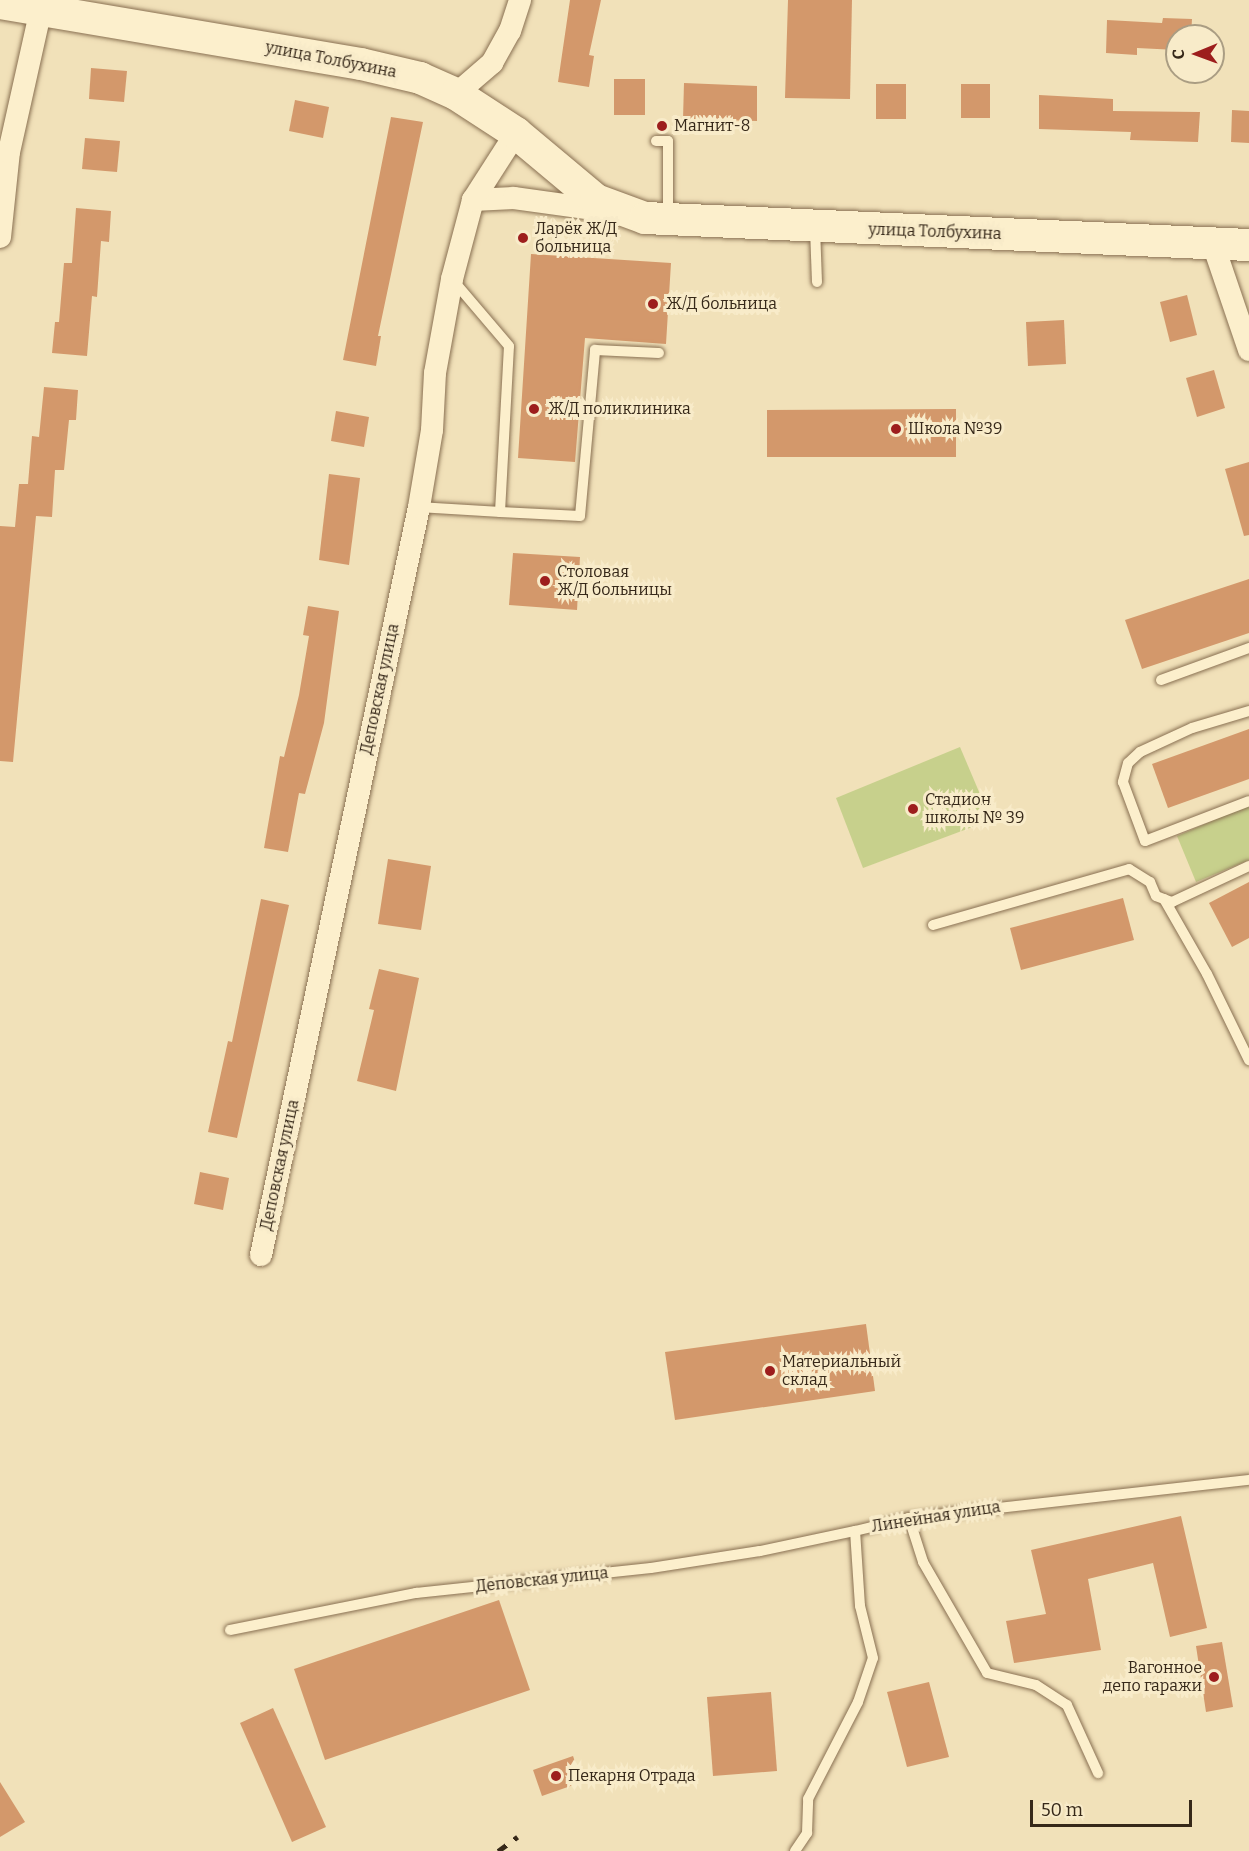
<!DOCTYPE html>
<meta charset="utf-8">
<style>
body{margin:0}
#map{position:relative;width:1249px;height:1851px;overflow:hidden;background:#f1e1b9;font-family:Bitter,serif}
div>[style]{position:absolute}
.green>*{inset:0;background:#c7d08c}
.building>*{inset:0;background:#d3986b}
.roads{filter:drop-shadow(0 0 2px #897052) drop-shadow(0 0 2px #897052)}
.lane>*{height:10px;margin:-5px;padding:0 5px;transform-origin:5px;border-radius:5px;background:#fcefcc}
.street>*{height:22px;margin:-11px;padding:0 11px;transform-origin:11px;border-radius:11px;background:#fcefcc}
.secondary>*{height:32px;margin:-16px;padding:0 16px;transform-origin:16px;border-radius:16px;background:#fcefcc}
.rail>*{height:4.5px;margin-top:-2.25px;transform-origin:0;background:repeating-linear-gradient(90deg,#362819 0 10px,transparent 0 20px)}
.dots>*{width:16px;height:16px;translate:-50% -50%;box-sizing:border-box;border:3px solid #f8ebc9;border-radius:50%}
span{translate:-50% -50%;white-space:nowrap;text-align:center;line-height:1.15;-webkit-text-stroke:6px #f8ebc9;paint-order:stroke}
.street-label{font-size:16px;color:#362819}
.poi-label{font-size:16px;color:#362819}
.left{translate:0 -50%;text-align:left}
.right{translate:-100% -50%;text-align:right}
.north{position:absolute;left:1165px;top:24px;width:60px;height:60px;box-sizing:border-box;background:#f8ebc9;border:2px solid #aa9d83;border-radius:50%;rotate:269deg;font-size:16px;font-weight:700;line-height:24px;text-align:center;color:#362819}
.north::after{content:'';display:block;margin:auto;width:21px;height:27px;background:#9d1e1d;clip-path:polygon(50% 0,100% 100%,50% 72%,0 100%)}
.scale{position:absolute;left:1030px;top:1800px;width:162px;height:27px;box-sizing:border-box;border:3px solid #362819;border-top:0;padding-left:8px;font-size:18px;line-height:21px;white-space:nowrap;color:#362819;-webkit-text-stroke:4px #f8ebc9;paint-order:stroke}
</style>
<div id="map">
<div class="green">
<div style="clip-path:polygon(960px 747px,991px 820px,863px 868px,836px 798px)"></div>
<div style="clip-path:polygon(1249px 805px,1249px 860px,1196px 882px,1177px 836px)"></div>
</div>
<div class="building">
<div style="clip-path:polygon(570px 0,601px 0,589px 55px,594px 56px,589px 87px,558px 82px)"></div>
<div style="clip-path:polygon(788px 0,852px 0,850px 99px,785px 98px)"></div>
<div style="clip-path:polygon(1163px 18px,1192px 19px,1191px 36px,1177px 36px,1177px 50px,1137px 48px,1137px 55px,1106px 53px,1107px 20px,1162px 23px)"></div>
<div style="clip-path:polygon(91px 68px,127px 71px,124px 102px,89px 99px)"></div>
<div style="clip-path:polygon(614px 79px,645px 79px,645px 115px,614px 115px)"></div>
<div style="clip-path:polygon(684px 83px,757px 86px,757px 121px,683px 119px)"></div>
<div style="clip-path:polygon(876px 84px,906px 84px,906px 119px,876px 119px)"></div>
<div style="clip-path:polygon(961px 84px,990px 84px,990px 118px,961px 118px)"></div>
<div style="clip-path:polygon(1039px 95px,1113px 99px,1113px 111px,1200px 112px,1198px 142px,1130px 140px,1131px 132px,1039px 129px)"></div>
<div style="clip-path:polygon(295px 100px,329px 107px,323px 138px,289px 131px)"></div>
<div style="clip-path:polygon(1232px 110px,1249px 111px,1249px 143px,1231px 142px)"></div>
<div style="clip-path:polygon(391px 117px,423px 122px,378px 336px,381px 336px,376px 366px,343px 360px)"></div>
<div style="clip-path:polygon(85px 138px,120px 141px,117px 172px,82px 169px)"></div>
<div style="clip-path:polygon(76px 208px,111px 211px,109px 242px,101px 241px,97px 297px,92px 296px,87px 356px,52px 353px,55px 322px,59px 322px,64px 263px,72px 263px)"></div>
<div style="clip-path:polygon(531px 254px,671px 263px,666px 344px,585px 338px,575px 462px,518px 458px)"></div>
<div style="clip-path:polygon(1187px 295px,1197px 335px,1170px 342px,1160px 302px)"></div>
<div style="clip-path:polygon(1064px 320px,1066px 364px,1028px 366px,1026px 322px)"></div>
<div style="clip-path:polygon(1214px 370px,1225px 408px,1197px 417px,1186px 378px)"></div>
<div style="clip-path:polygon(44px 387px,78px 390px,76px 420px,69px 420px,64px 470px,55px 470px,52px 517px,36px 516px,13px 762px,0 761px,0 526px,15px 527px,19px 484px,28px 484px,32px 436px,39px 437px)"></div>
<div style="clip-path:polygon(956px 409px,956px 457px,767px 457px,767px 410px)"></div>
<div style="clip-path:polygon(336px 411px,369px 417px,364px 447px,331px 441px)"></div>
<div style="clip-path:polygon(1249px 462px,1249px 535px,1244px 536px,1225px 469px)"></div>
<div style="clip-path:polygon(329px 474px,360px 478px,349px 565px,319px 560px)"></div>
<div style="clip-path:polygon(513px 553px,580px 557px,577px 610px,509px 605px)"></div>
<div style="clip-path:polygon(1249px 579px,1249px 633px,1142px 669px,1125px 620px)"></div>
<div style="clip-path:polygon(308px 606px,339px 611px,324px 723px,305px 794px,299px 793px,288px 852px,264px 848px,280px 756px,284px 757px,299px 695px,309px 636px,303px 635px)"></div>
<div style="clip-path:polygon(1249px 729px,1249px 779px,1168px 808px,1152px 764px)"></div>
<div style="clip-path:polygon(388px 859px,431px 866px,421px 930px,378px 924px)"></div>
<div style="clip-path:polygon(1249px 882px,1249px 938px,1232px 947px,1209px 903px)"></div>
<div style="clip-path:polygon(1123px 898px,1134px 940px,1021px 970px,1010px 928px)"></div>
<div style="clip-path:polygon(261px 899px,289px 905px,237px 1138px,208px 1132px,228px 1041px,232px 1042px)"></div>
<div style="clip-path:polygon(379px 969px,419px 978px,396px 1091px,357px 1081px,374px 1010px,369px 1009px)"></div>
<div style="clip-path:polygon(200px 1172px,229px 1178px,223px 1210px,194px 1204px)"></div>
<div style="clip-path:polygon(866px 1324px,875px 1391px,675px 1420px,665px 1352px)"></div>
<div style="clip-path:polygon(1181px 1516px,1207px 1628px,1170px 1637px,1153px 1563px,1088px 1579px,1101px 1650px,1014px 1663px,1006px 1621px,1046px 1614px,1031px 1550px)"></div>
<div style="clip-path:polygon(499px 1600px,530px 1690px,325px 1760px,294px 1669px)"></div>
<div style="clip-path:polygon(1222px 1642px,1233px 1707px,1206px 1712px,1196px 1646px)"></div>
<div style="clip-path:polygon(929px 1682px,949px 1757px,907px 1767px,887px 1692px)"></div>
<div style="clip-path:polygon(771px 1692px,777px 1771px,713px 1776px,707px 1697px)"></div>
<div style="clip-path:polygon(273px 1708px,326px 1827px,292px 1842px,240px 1723px)"></div>
<div style="clip-path:polygon(573px 1756px,582px 1782px,542px 1796px,533px 1770px)"></div>
<div style="clip-path:polygon(0 1782px,25px 1822px,0 1837px)"></div>
</div>
<div class="roads">
<div class="lane">
<div style="left:656px;top:141px;width:12px"></div>
<div style="left:668px;top:141px;width:77px;rotate:90deg"></div>
<div style="left:815px;top:228px;width:54px;rotate:87.9deg"></div>
<div style="left:419px;top:507px;width:81px;rotate:3.5deg"></div>
<div style="left:500px;top:512px;width:166px;rotate:-86.9deg"></div>
<div style="left:509px;top:346px;width:88px;rotate:-130.4deg"></div>
<div style="left:500px;top:512px;width:80px;rotate:2.9deg"></div>
<div style="left:580px;top:516px;width:167px;rotate:-84.8deg"></div>
<div style="left:595px;top:350px;width:64px;rotate:2.7deg"></div>
<div style="left:1161px;top:680px;width:94px;rotate:-20deg"></div>
<div style="left:1249px;top:711px;width:59px;rotate:163.4deg"></div>
<div style="left:1192px;top:728px;width:57px;rotate:155.2deg"></div>
<div style="left:1140px;top:752px;width:16px;rotate:137deg"></div>
<div style="left:1128px;top:763px;width:20px;rotate:105deg"></div>
<div style="left:1123px;top:782px;width:63px;rotate:69.6deg"></div>
<div style="left:1145px;top:841px;width:111px;rotate:-21deg"></div>
<div style="left:1164px;top:899px;width:86px;rotate:60.2deg"></div>
<div style="left:1207px;top:974px;width:96px;rotate:64deg"></div>
<div style="left:933px;top:925px;width:204px;rotate:-15.9deg"></div>
<div style="left:1129px;top:869px;width:25px;rotate:32deg"></div>
<div style="left:1150px;top:882px;width:15px;rotate:67deg"></div>
<div style="left:1156px;top:896px;width:17px;rotate:21deg"></div>
<div style="left:1172px;top:902px;width:85px;rotate:-25.1deg"></div>
<div style="left:909px;top:1518px;width:46px;rotate:72.3deg"></div>
<div style="left:923px;top:1562px;width:128px;rotate:60deg"></div>
<div style="left:987px;top:1673px;width:50px;rotate:13.8deg"></div>
<div style="left:1036px;top:1685px;width:37px;rotate:33deg"></div>
<div style="left:1067px;top:1705px;width:75px;rotate:65.5deg"></div>
<div style="left:230px;top:1630px;width:190px;rotate:-11.3deg"></div>
<div style="left:416px;top:1593px;width:236px;rotate:-6.1deg"></div>
<div style="left:651px;top:1568px;width:110px;rotate:-8.9deg"></div>
<div style="left:760px;top:1551px;width:97px;rotate:-11.9deg"></div>
<div style="left:795px;top:1851px;width:22px;rotate:-56deg"></div>
<div style="left:807px;top:1833px;width:34px;rotate:-88deg"></div>
<div style="left:808px;top:1799px;width:109px;rotate:-62.7deg"></div>
<div style="left:858px;top:1702px;width:46px;rotate:-71.2deg"></div>
<div style="left:873px;top:1658px;width:54px;rotate:-104deg"></div>
<div style="left:860px;top:1606px;width:75px;rotate:-93.8deg"></div>
<div style="left:855px;top:1531px;width:56px;rotate:-13.5deg"></div>
<div style="left:909px;top:1518px;width:342px;rotate:-6.4deg"></div>
</div>
<div class="street">
<div style="left:456px;top:94px;width:48px;rotate:-40.7deg"></div>
<div style="left:492px;top:63px;width:37px;rotate:-61deg"></div>
<div style="left:510px;top:31px;width:33px;rotate:-72deg"></div>
<div style="left:473px;top:200px;width:41px;rotate:-2.8deg"></div>
<div style="left:514px;top:198px;width:95px;rotate:7.9deg"></div>
<div style="left:0;top:237px;width:85px;rotate:-84deg"></div>
<div style="left:9px;top:152px;width:147px;rotate:-77.4deg"></div>
<div style="left:1213px;top:244px;width:112px;rotate:71.2deg"></div>
<div style="left:261px;top:1255px;width:765px;rotate:-78.07deg"></div>
<div style="left:419px;top:507px;width:78px;rotate:-80.4deg"></div>
<div style="left:432px;top:430px;width:57px;rotate:-87deg"></div>
<div style="left:435px;top:373px;width:96px;rotate:-79.7deg"></div>
<div style="left:452px;top:279px;width:82px;rotate:-75.1deg"></div>
<div style="left:473px;top:200px;width:80px;rotate:-57.3deg"></div>
</div>
<div class="secondary">
<div style="left:0;top:3px;width:366px;rotate:9.6deg"></div>
<div style="left:361px;top:64px;width:61px;rotate:13.3deg"></div>
<div style="left:420px;top:78px;width:39px;rotate:24deg"></div>
<div style="left:456px;top:94px;width:72px;rotate:33deg"></div>
<div style="left:516px;top:133px;width:104px;rotate:39.9deg"></div>
<div style="left:596px;top:200px;width:52px;rotate:20.2deg"></div>
<div style="left:645px;top:218px;width:605px;rotate:2.56deg"></div>
</div>
</div>
<div class="rail">
<div style="left:498px;top:1851px;width:24px;rotate:-36deg"></div>
</div>
<div class="dots">
<div style="left:662px;top:126px;background:#9d1e1d"></div>
<div style="left:523px;top:238px;background:#9d1e1d"></div>
<div style="left:653px;top:304px;background:#9d1e1d"></div>
<div style="left:534px;top:409px;background:#9d1e1d"></div>
<div style="left:896px;top:429px;background:#9d1e1d"></div>
<div style="left:545px;top:581px;background:#9d1e1d"></div>
<div style="left:913px;top:809px;background:#9d1e1d"></div>
<div style="left:770px;top:1371px;background:#9d1e1d"></div>
<div style="left:1214px;top:1677px;background:#9d1e1d"></div>
<div style="left:556px;top:1776px;background:#9d1e1d"></div>
</div>
<div class="street-label">
<span style="left:331px;top:60px;rotate:11deg">улица Толбухина</span>
<span style="left:935px;top:232px;rotate:2deg">улица Толбухина</span>
<span style="left:380px;top:689px;rotate:-78deg">Деповская улица</span>
<span style="left:280px;top:1165px;rotate:-78deg">Деповская улица</span>
<span style="left:936px;top:1517px;rotate:-9deg">Линейная улица</span>
<span style="left:542px;top:1580px;rotate:-6deg">Деповская улица</span>
</div>
<div class="poi-label">
<span class="left" style="left:674px;top:126px">Магнит-8</span>
<span class="left" style="left:535px;top:238px">Ларёк Ж/Д<br>больница</span>
<span class="left" style="left:666px;top:304px">Ж/Д больница</span>
<span class="left" style="left:548px;top:409px">Ж/Д поликлиника</span>
<span class="left" style="left:908px;top:429px">Школа №39</span>
<span class="left" style="left:557px;top:581px">Столовая<br>Ж/Д больницы</span>
<span class="left" style="left:925px;top:809px">Стадион<br>школы № 39</span>
<span class="left" style="left:782px;top:1371px">Материальный<br>склад</span>
<span class="right" style="left:1202px;top:1677px">Вагонное<br>депо гаражи</span>
<span class="left" style="left:568px;top:1776px">Пекарня Отрада</span>
</div>
<div class="north">С</div>
<div class="scale">50 m</div>
</div>
